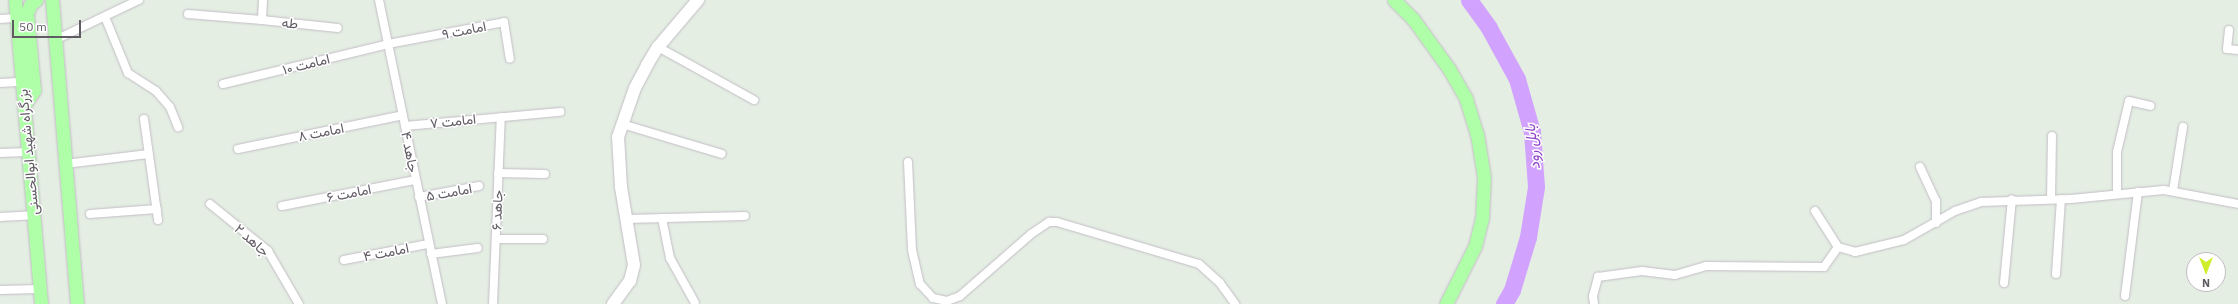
<!DOCTYPE html>
<meta charset="utf-8">
<style>
body{margin:0}
#map{position:relative;width:2238px;height:304px;overflow:hidden;background:#e4eee3;font-family:"IBM Plex Sans",Vazirmatn,sans-serif}
div>[style]{position:absolute}
.river>*{height:17px;margin:-8.5px;padding:0 8.5px;transform-origin:8.5px;border-radius:8.5px;background:#d2a2ff}
.roads{filter:drop-shadow(0 0 1px #c3bdc5) drop-shadow(0 0 1px #c3bdc5)}
.minor>*{height:8px;margin:-4px;padding:0 4px;transform-origin:4px;border-radius:4px;background:#fff}
.secondary>*{height:12px;margin:-6px;padding:0 6px;transform-origin:6px;border-radius:6px;background:#fff}
.primary>*{height:13px;margin:-6.5px;padding:0 6.5px;transform-origin:6.5px;border-radius:6.5px;background:#aeffa7}
span{translate:-50% -50%;white-space:nowrap;text-align:center;line-height:1.15;-webkit-text-stroke:3px #fff;paint-order:stroke}
.street-label{font-size:14px;color:#615b64}
.water-label{font-size:15px;color:#9041c6;font-style:italic}
.north{position:absolute;left:2186px;top:252px;width:40px;height:40px;box-sizing:border-box;background:#fff;border:1px solid #c0bdc1;border-radius:50%;rotate:180deg;font-size:11px;font-weight:700;line-height:16px;text-align:center;color:#615b64}
.north::after{content:'';display:block;margin:auto;width:14px;height:18px;background:#cfee29;clip-path:polygon(50% 0,100% 100%,50% 72%,0 100%)}
.scale{position:absolute;left:12px;top:20px;width:69px;height:18px;box-sizing:border-box;border:2px solid #615b64;border-top:0;padding-left:5px;font-size:12px;line-height:14px;white-space:nowrap;color:#615b64;-webkit-text-stroke:3px #fff;paint-order:stroke}
</style>
<div id="map">
<div class="river">
<div style="left:1469px;top:0;width:34px;rotate:54deg"></div>
<div style="left:1489px;top:28px;width:58px;rotate:61.2deg"></div>
<div style="left:1517px;top:79px;width:55px;rotate:74.2deg"></div>
<div style="left:1532px;top:132px;width:55px;rotate:85.8deg"></div>
<div style="left:1536px;top:187px;width:51px;rotate:99.1deg"></div>
<div style="left:1528px;top:237px;width:55px;rotate:106.8deg"></div>
<div style="left:1512px;top:290px;width:16px;rotate:120deg"></div>
</div>
<div class="roads">
<div class="minor">
<div style="left:263px;top:0;width:20px;rotate:93deg"></div>
<div style="left:262px;top:20px;width:76px;rotate:6deg"></div>
<div style="left:379px;top:0;width:310px;rotate:78.3deg"></div>
<div style="left:188px;top:14px;width:74px;rotate:4.6deg"></div>
<div style="left:105px;top:17px;width:61px;rotate:67.7deg"></div>
<div style="left:128px;top:73px;width:33px;rotate:33deg"></div>
<div style="left:156px;top:91px;width:21px;rotate:49deg"></div>
<div style="left:170px;top:107px;width:22px;rotate:68deg"></div>
<div style="left:0;top:19px;width:16px;rotate:-4deg"></div>
<div style="left:2229px;top:30px;width:19px;rotate:96deg"></div>
<div style="left:2227px;top:49px;width:11px;rotate:5deg"></div>
<div style="left:55px;top:40px;width:93px;rotate:-25.5deg"></div>
<div style="left:658px;top:47px;width:110px;rotate:28.9deg"></div>
<div style="left:0;top:83px;width:22px;rotate:-3deg"></div>
<div style="left:223px;top:84px;width:170px;rotate:-13.6deg"></div>
<div style="left:388px;top:44px;width:118px;rotate:-10.7deg"></div>
<div style="left:504px;top:22px;width:37px;rotate:81deg"></div>
<div style="left:144px;top:119px;width:102px;rotate:82.1deg"></div>
<div style="left:622px;top:124px;width:104px;rotate:16.7deg"></div>
<div style="left:405px;top:126px;width:156px;rotate:-5.2deg"></div>
<div style="left:238px;top:149px;width:168px;rotate:-11.6deg"></div>
<div style="left:0;top:153px;width:28px;rotate:-2deg"></div>
<div style="left:908px;top:162px;width:88px;rotate:87.4deg"></div>
<div style="left:912px;top:250px;width:35px;rotate:77deg"></div>
<div style="left:920px;top:284px;width:19px;rotate:47deg"></div>
<div style="left:933px;top:298px;width:14px;rotate:12deg"></div>
<div style="left:947px;top:301px;width:14px;rotate:-21deg"></div>
<div style="left:960px;top:296px;width:94px;rotate:-41.1deg"></div>
<div style="left:1031px;top:234px;width:22px;rotate:-34deg"></div>
<div style="left:1049px;top:222px;width:8px"></div>
<div style="left:1057px;top:222px;width:148px;rotate:16.5deg"></div>
<div style="left:1199px;top:264px;width:28px;rotate:42deg"></div>
<div style="left:1220px;top:283px;width:26px;rotate:54deg"></div>
<div style="left:65px;top:164px;width:84px;rotate:-6.9deg"></div>
<div style="left:1920px;top:167px;width:38px;rotate:65deg"></div>
<div style="left:1936px;top:201px;width:22px;rotate:90deg"></div>
<div style="left:498px;top:173px;width:47px;rotate:1.2deg"></div>
<div style="left:2173px;top:191px;width:65px;rotate:-81.1deg"></div>
<div style="left:2117px;top:193px;width:41px;rotate:-90deg"></div>
<div style="left:2117px;top:152px;width:52px;rotate:-76.8deg"></div>
<div style="left:2129px;top:101px;width:22px;rotate:13deg"></div>
<div style="left:419px;top:197px;width:61px;rotate:-10.4deg"></div>
<div style="left:2051px;top:199px;width:63px;rotate:-89.1deg"></div>
<div style="left:210px;top:204px;width:75px;rotate:39deg"></div>
<div style="left:268px;top:251px;width:61px;rotate:59.7deg"></div>
<div style="left:282px;top:206px;width:136px;rotate:-11.1deg"></div>
<div style="left:1815px;top:211px;width:43px;rotate:57.4deg"></div>
<div style="left:90px;top:214px;width:67px;rotate:-4.3deg"></div>
<div style="left:0;top:217px;width:33px;rotate:-3deg"></div>
<div style="left:662px;top:218px;width:41px;rotate:78.7deg"></div>
<div style="left:670px;top:258px;width:51px;rotate:60.9deg"></div>
<div style="left:627px;top:219px;width:118px;rotate:-1.5deg"></div>
<div style="left:496px;top:239px;width:47px"></div>
<div style="left:431px;top:254px;width:47px;rotate:-7.3deg"></div>
<div style="left:344px;top:260px;width:86px;rotate:-10.8deg"></div>
<div style="left:2056px;top:274px;width:75px;rotate:-86.2deg"></div>
<div style="left:2004px;top:283px;width:84px;rotate:-84.6deg"></div>
<div style="left:0;top:290px;width:40px;rotate:-1.4deg"></div>
<div style="left:2125px;top:296px;width:105px;rotate:-82.9deg"></div>
<div style="left:493px;top:304px;width:187px;rotate:-87.6deg"></div>
<div style="left:1594px;top:304px;width:8px;rotate:-97deg"></div>
<div style="left:1593px;top:296px;width:20px;rotate:-75deg"></div>
<div style="left:1598px;top:277px;width:44px;rotate:-7.8deg"></div>
<div style="left:1642px;top:271px;width:33px;rotate:7deg"></div>
<div style="left:1675px;top:275px;width:32px;rotate:-16deg"></div>
<div style="left:1706px;top:266px;width:118px;rotate:0.5deg"></div>
<div style="left:1824px;top:267px;width:24px;rotate:-55deg"></div>
<div style="left:1838px;top:247px;width:18px;rotate:16deg"></div>
<div style="left:1855px;top:252px;width:50px;rotate:-13.8deg"></div>
<div style="left:1904px;top:240px;width:59px;rotate:-29.6deg"></div>
<div style="left:1955px;top:211px;width:28px;rotate:-19deg"></div>
<div style="left:1981px;top:202px;width:90px;rotate:-1.9deg"></div>
<div style="left:2071px;top:199px;width:93px;rotate:-5.5deg"></div>
<div style="left:2164px;top:190px;width:75px;rotate:10.7deg"></div>
</div>
<div class="secondary">
<div style="left:613px;top:304px;width:29px;rotate:-54deg"></div>
<div style="left:630px;top:281px;width:16px;rotate:-76deg"></div>
<div style="left:634px;top:265px;width:79px;rotate:-99.5deg"></div>
<div style="left:621px;top:187px;width:50px;rotate:-93.4deg"></div>
<div style="left:618px;top:137px;width:52px;rotate:-70.9deg"></div>
<div style="left:635px;top:88px;width:26px;rotate:-62deg"></div>
<div style="left:647px;top:65px;width:21px;rotate:-59deg"></div>
<div style="left:658px;top:47px;width:62px;rotate:-49.6deg"></div>
</div>
<div class="primary">
<div style="left:15px;top:0;width:305px;rotate:85.1deg"></div>
<div style="left:52px;top:0;width:305px;rotate:85.3deg"></div>
<div style="left:1394px;top:0;width:27px;rotate:45deg"></div>
<div style="left:1413px;top:19px;width:62px;rotate:54.2deg"></div>
<div style="left:1449px;top:69px;width:34px;rotate:60deg"></div>
<div style="left:1466px;top:99px;width:37px;rotate:73deg"></div>
<div style="left:1477px;top:134px;width:44px;rotate:80.8deg"></div>
<div style="left:1484px;top:177px;width:41px;rotate:92.8deg"></div>
<div style="left:1482px;top:218px;width:29px;rotate:104deg"></div>
<div style="left:1475px;top:246px;width:65px;rotate:116.6deg"></div>
<div style="left:24px;top:105px;width:18px;rotate:-56deg"></div>
<div style="left:34px;top:90px;width:76px;rotate:-95.3deg"></div>
<div style="left:27px;top:14px;width:9px;rotate:-72deg"></div>
<div style="left:30px;top:5px;width:8px;rotate:-40deg"></div>
</div>
</div>
<div class="street-label">
<span style="left:290px;top:23px;rotate:6deg">طه</span>
<span style="left:464px;top:30px;rotate:-11deg">امامت ۹</span>
<span style="left:306px;top:64px;rotate:-14deg">امامت ۱۰</span>
<span style="left:453px;top:121px;rotate:-6deg">امامت ۷</span>
<span style="left:321px;top:132px;rotate:-11deg">امامت ۸</span>
<span style="left:28px;top:152px;rotate:-95deg">بزرگراه شهید ابوالحسنی</span>
<span style="left:410px;top:152px;rotate:79deg">جاهد ۴</span>
<span style="left:449px;top:192px;rotate:-10deg">امامت ۵</span>
<span style="left:349px;top:193px;rotate:-11deg">امامت ۶</span>
<span style="left:497px;top:210px;rotate:-88deg">جاهد ۶</span>
<span style="left:252px;top:240px;rotate:42deg">جاهد ۲</span>
<span style="left:386px;top:252px;rotate:-11deg">امامت ۴</span>
</div>
<div class="water-label">
<span style="left:1532px;top:147px;rotate:-97deg">بابل رود</span>
</div>
<div class="north">N</div>
<div class="scale">50 m</div>
</div>
